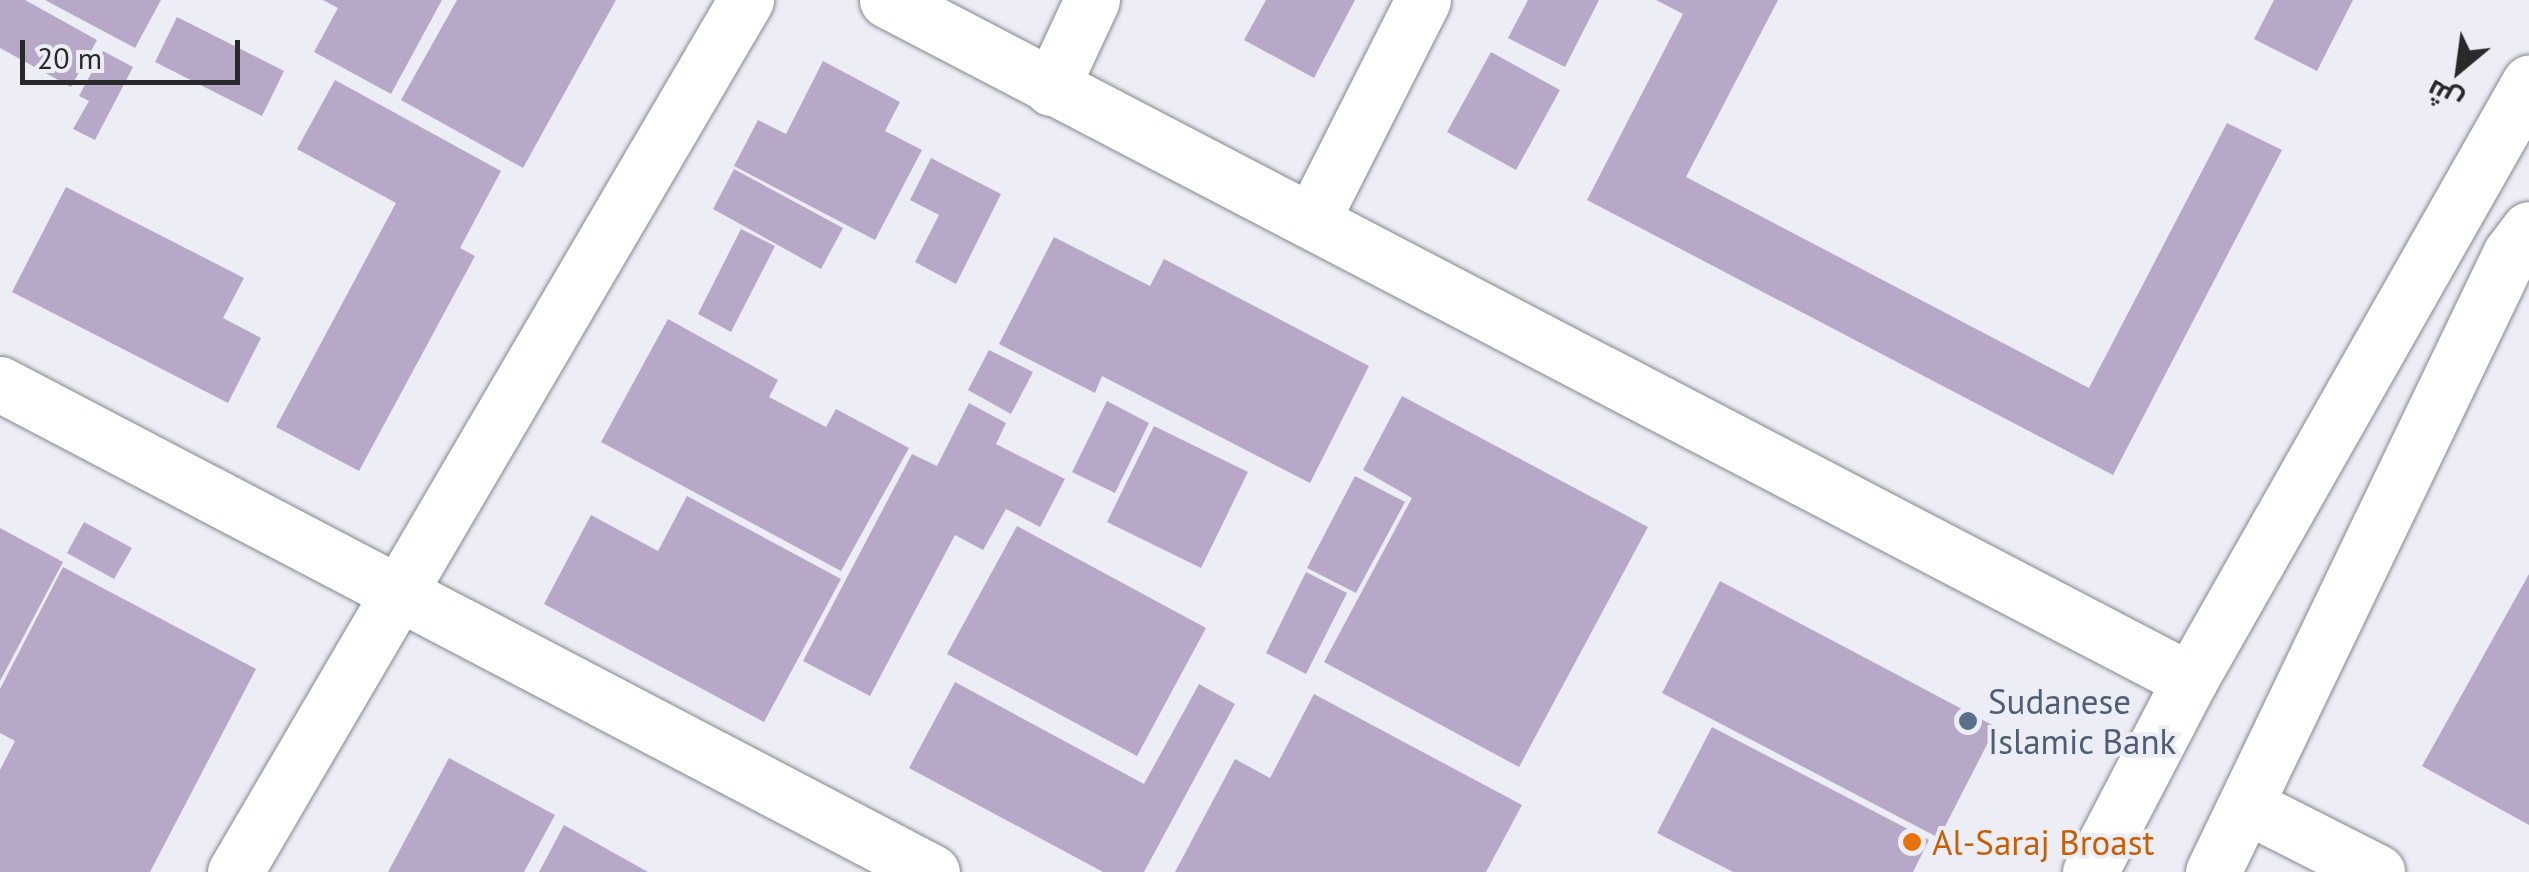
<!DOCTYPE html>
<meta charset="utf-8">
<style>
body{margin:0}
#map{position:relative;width:2529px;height:872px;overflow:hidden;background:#ecedf5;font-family:"PT Sans",Cairo,sans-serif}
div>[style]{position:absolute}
.building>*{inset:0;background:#b8a8c8}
.roads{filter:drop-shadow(0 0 2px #85868e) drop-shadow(0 0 2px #85868e)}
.minor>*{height:55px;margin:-27.5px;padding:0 27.5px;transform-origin:27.5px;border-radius:27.5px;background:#fff}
.primary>*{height:55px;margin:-27.5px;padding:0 27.5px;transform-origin:27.5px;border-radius:27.5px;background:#fff}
.dots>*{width:28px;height:28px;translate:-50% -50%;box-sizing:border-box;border:5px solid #ecedf5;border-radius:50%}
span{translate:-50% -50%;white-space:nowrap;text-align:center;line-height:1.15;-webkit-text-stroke:8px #ecedf5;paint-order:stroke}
.service-label{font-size:35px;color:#4e5e75}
.left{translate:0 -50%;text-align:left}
.food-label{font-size:35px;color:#c56008}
.north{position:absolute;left:2409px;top:20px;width:100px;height:100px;-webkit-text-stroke:8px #ecedf5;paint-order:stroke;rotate:209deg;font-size:28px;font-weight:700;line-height:40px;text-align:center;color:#29292c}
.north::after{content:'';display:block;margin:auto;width:35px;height:45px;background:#29292c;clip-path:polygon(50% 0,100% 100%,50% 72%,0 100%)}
.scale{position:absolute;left:20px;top:40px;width:220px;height:45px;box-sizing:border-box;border:5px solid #29292c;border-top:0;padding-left:12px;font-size:30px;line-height:35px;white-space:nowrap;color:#29292c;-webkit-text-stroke:8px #ecedf5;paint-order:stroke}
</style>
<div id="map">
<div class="building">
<div style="clip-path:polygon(0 0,25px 0,97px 40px,71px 87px,0 48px)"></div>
<div style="clip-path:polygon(45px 0,161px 0,135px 48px)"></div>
<div style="clip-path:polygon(323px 0,442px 0,391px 94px,314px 52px,338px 8px)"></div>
<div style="clip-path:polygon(457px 0,616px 0,523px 168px,401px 100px)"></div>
<div style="clip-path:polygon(1266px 0,1355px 0,1314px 78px,1244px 40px)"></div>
<div style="clip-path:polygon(1528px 0,1599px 0,1565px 67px,1508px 38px)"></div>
<div style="clip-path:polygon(1656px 0,1778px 0,1686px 177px,2089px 388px,2227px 123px,2282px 150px,2113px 475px,1587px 200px,1683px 14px)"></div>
<div style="clip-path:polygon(2274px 0,2353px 0,2317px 71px,2254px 39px)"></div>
<div style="clip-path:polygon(177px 17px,284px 71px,262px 116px,155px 62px)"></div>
<div style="clip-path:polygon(103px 51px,133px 67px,95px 140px,73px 129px,89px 101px,79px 96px)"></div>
<div style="clip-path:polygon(1491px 52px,1560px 90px,1516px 170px,1447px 132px)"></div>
<div style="clip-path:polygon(823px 61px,900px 102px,885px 131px,922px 150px,875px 240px,734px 166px,758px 120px,786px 134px)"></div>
<div style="clip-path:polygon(335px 80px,501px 171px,460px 248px,475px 256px,359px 471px,276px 427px,396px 203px,297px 149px)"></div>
<div style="clip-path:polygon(931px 158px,1001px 194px,956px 284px,915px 262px,939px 215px,910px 200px)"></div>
<div style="clip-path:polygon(734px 169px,843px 228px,821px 269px,713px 209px)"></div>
<div style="clip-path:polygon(66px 187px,244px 278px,223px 318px,261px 338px,228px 403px,12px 292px)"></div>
<div style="clip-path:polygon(741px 229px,775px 246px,731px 332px,698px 314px)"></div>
<div style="clip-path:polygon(1054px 237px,1150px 286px,1164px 259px,1369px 366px,1310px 483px,1102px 376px,1095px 393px,999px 344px)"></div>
<div style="clip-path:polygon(668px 319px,778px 380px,769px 397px,826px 427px,836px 409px,909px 448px,841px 571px,601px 442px)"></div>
<div style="clip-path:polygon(989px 350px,1033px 372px,1011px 414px,968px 390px)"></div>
<div style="clip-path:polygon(1402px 396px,1648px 527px,1519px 767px,1324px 662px,1412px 498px,1363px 470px)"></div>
<div style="clip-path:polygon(1107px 401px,1149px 423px,1115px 493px,1072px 472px)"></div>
<div style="clip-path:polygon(969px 403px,1006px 423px,996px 444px,1065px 479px,1040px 527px,1006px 509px,983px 550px,955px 535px,870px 696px,803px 661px,912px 454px,937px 466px)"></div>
<div style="clip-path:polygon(1154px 426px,1248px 472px,1201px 568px,1107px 522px)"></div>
<div style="clip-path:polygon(1355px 476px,1405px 502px,1356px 593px,1307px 568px)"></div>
<div style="clip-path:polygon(687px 496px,841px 579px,764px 722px,544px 604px,591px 515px,658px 551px)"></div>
<div style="clip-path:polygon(84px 522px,132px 548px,114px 579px,67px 553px)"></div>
<div style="clip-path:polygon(1017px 526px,1206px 628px,1137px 756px,947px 654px)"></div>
<div style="clip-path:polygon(0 528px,63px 562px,0 681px)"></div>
<div style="clip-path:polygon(63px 567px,256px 669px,150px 872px,0 872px,0 770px,15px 741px,0 733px,0 689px)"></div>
<div style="clip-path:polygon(1306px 572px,1347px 593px,1306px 674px,1266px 653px)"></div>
<div style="clip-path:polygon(2529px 574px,2529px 825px,2422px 766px)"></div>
<div style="clip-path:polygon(1720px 581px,1996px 727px,1939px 838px,1662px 693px)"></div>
<div style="clip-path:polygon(955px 682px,1144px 784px,1199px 684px,1235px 704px,1144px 872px,1103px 872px,909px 768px)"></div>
<div style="clip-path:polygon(1314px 694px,1522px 805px,1486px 872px,1175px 872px,1235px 759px,1270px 778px)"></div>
<div style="clip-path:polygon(1712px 727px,1929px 840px,1913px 872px,1733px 872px,1657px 833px)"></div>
<div style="clip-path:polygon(449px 758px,555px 815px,524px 872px,388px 872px)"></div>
<div style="clip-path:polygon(564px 825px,648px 872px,539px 872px)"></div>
</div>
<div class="roads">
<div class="minor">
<div style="left:887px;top:0;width:1470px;rotate:27.56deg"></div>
<div style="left:1051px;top:88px;width:97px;rotate:-65deg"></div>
<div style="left:1312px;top:220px;width:246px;rotate:-63.2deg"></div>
<div style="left:0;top:384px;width:1052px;rotate:27.64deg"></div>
<div style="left:2247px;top:806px;width:146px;rotate:26.9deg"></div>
<div style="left:235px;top:872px;width:1011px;rotate:-59.63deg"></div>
</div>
<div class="primary">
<div style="left:2090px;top:872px;width:216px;rotate:-62.5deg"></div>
<div style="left:2190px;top:680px;width:687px;rotate:-60.41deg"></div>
<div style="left:2213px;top:872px;width:686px;rotate:-64.33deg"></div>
<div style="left:2510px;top:254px;width:31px;rotate:-53deg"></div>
</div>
</div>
<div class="dots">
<div style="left:1968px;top:721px;background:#5c6f8a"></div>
<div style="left:1912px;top:842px;background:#e8710a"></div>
</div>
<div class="service-label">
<span class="left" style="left:1988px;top:721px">Sudanese<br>Islamic Bank</span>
</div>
<div class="food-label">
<span class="left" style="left:1932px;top:842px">Al-Saraj Broast</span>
</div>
<div class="north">ش</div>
<div class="scale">20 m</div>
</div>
